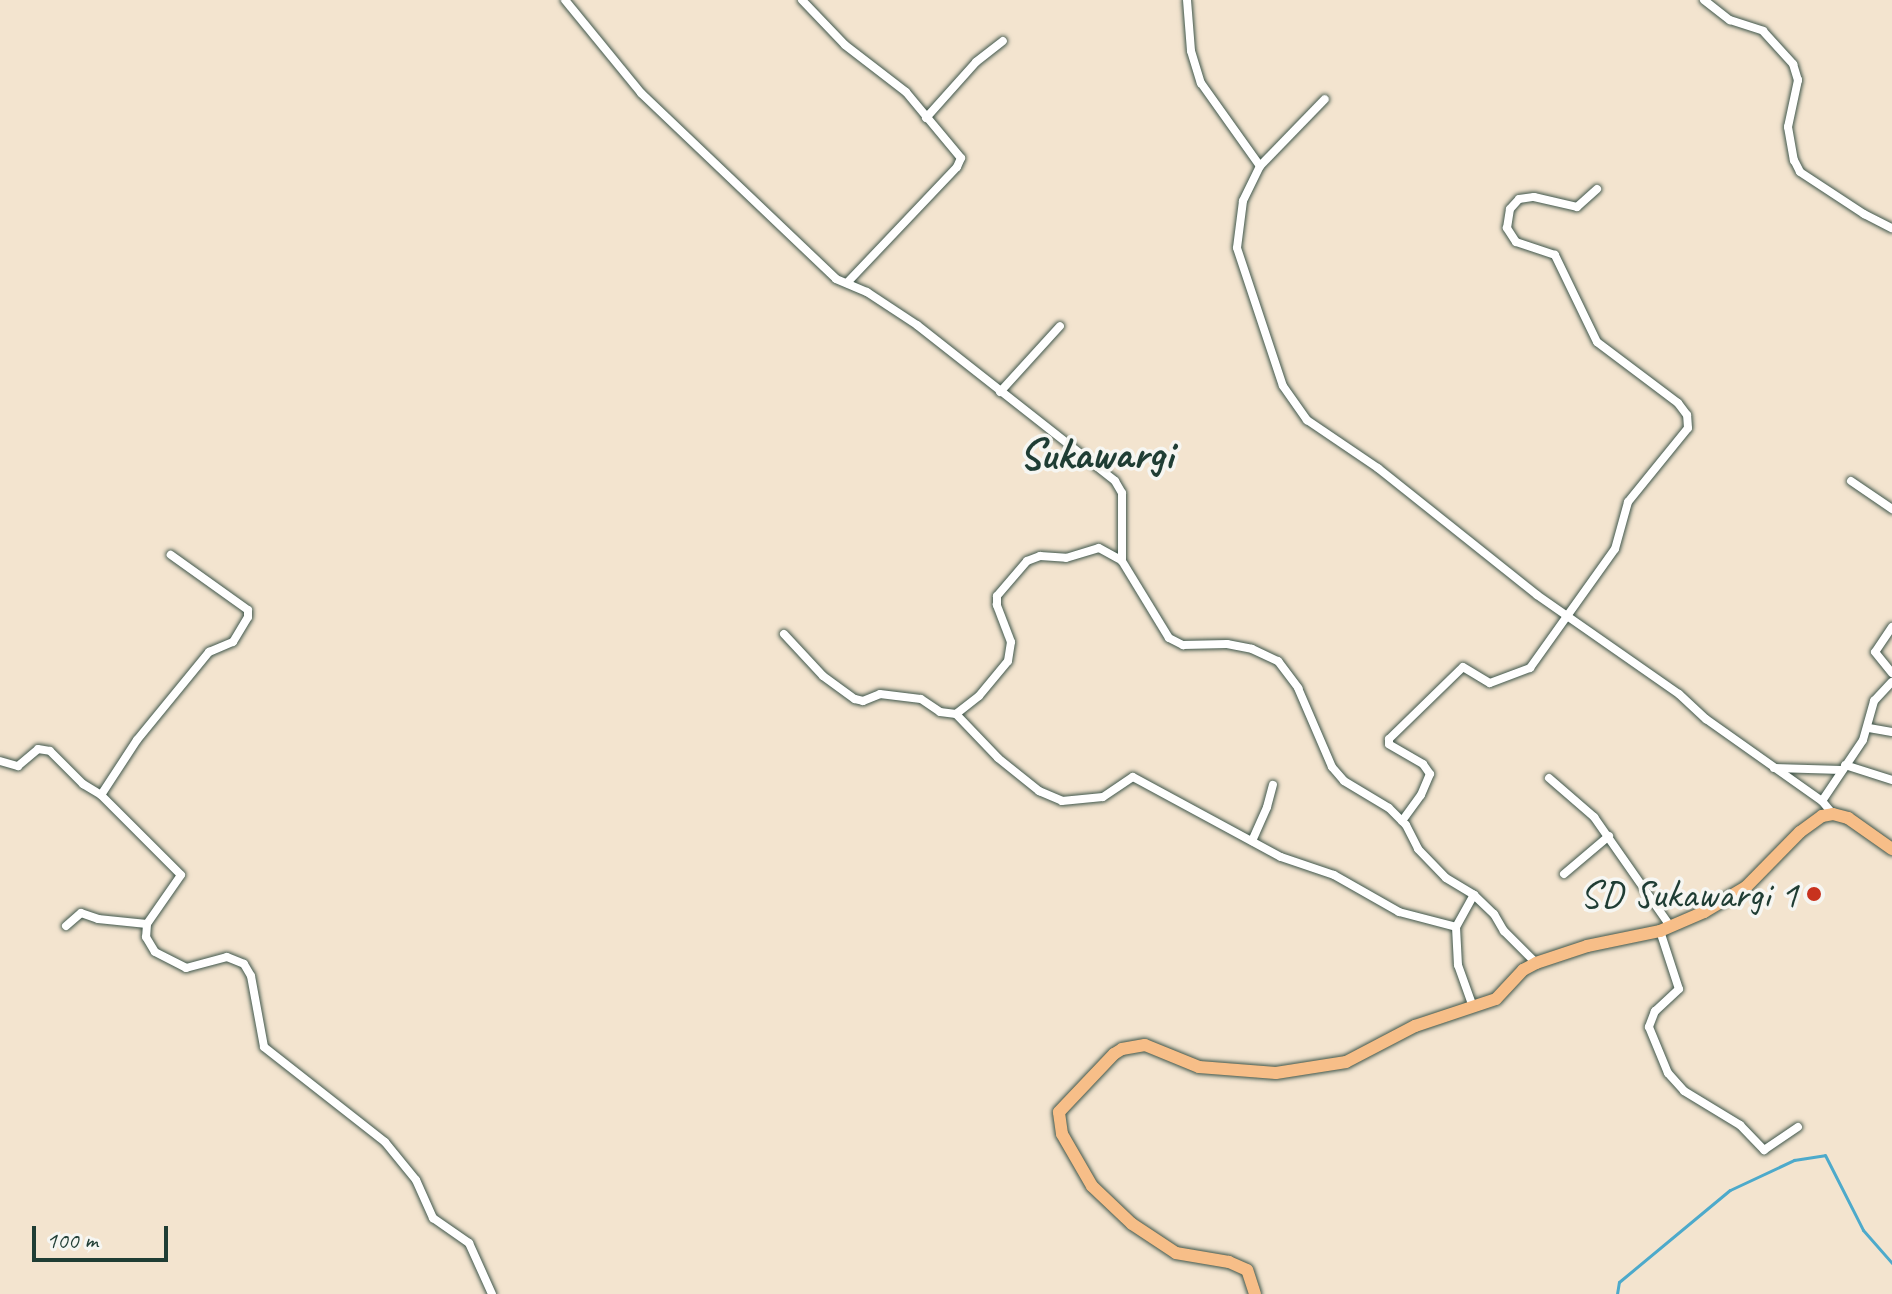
<!DOCTYPE html>
<style>
body{margin:0}
#map{position:relative;width:1892px;height:1294px;overflow:hidden;background:#f3e4cf;font-family:Caveat,sans-serif}
div>[style]{position:absolute}
.stream>*{height:3px;margin:-1.5px;padding:0 1.5px;transform-origin:1.5px;border-radius:1.5px;background:#4daacb}
.roads{filter:drop-shadow(0 0 2px #3f564b) drop-shadow(0 0 2px #3f564b)}
.minor>*{height:8px;margin:-4px;padding:0 4px;transform-origin:4px;border-radius:4px;background:#fff}
.primary>*{height:12px;margin:-6px;padding:0 6px;transform-origin:6px;border-radius:6px;background:#f7be88}
.dots>*{width:22px;height:22px;translate:-50% -50%;box-sizing:border-box;border:4px solid #f6f6f2;border-radius:50%}
span{translate:-50% -50%;white-space:nowrap;text-align:center;line-height:1.15;-webkit-text-stroke:7px #f6f6f2;paint-order:stroke}
.poi-label{font-size:40px;color:#1f3d34}
.right{translate:-100% -50%;text-align:right}
.quarter-label{font-size:44px;color:#1f3d34;font-weight:700}
.scale{position:absolute;left:32px;top:1226px;width:136px;height:36px;box-sizing:border-box;border:4px solid #1f3d34;border-top:0;padding-left:10px;font-size:24px;line-height:28px;white-space:nowrap;color:#1f3d34;-webkit-text-stroke:6px #f6f6f2;paint-order:stroke}
</style>
<div id="map">
<div class="stream">
<div style="left:1617px;top:1294px;width:12px;rotate:-81deg"></div>
<div style="left:1619px;top:1282px;width:144px;rotate:-39.7deg"></div>
<div style="left:1730px;top:1190px;width:71px;rotate:-25.1deg"></div>
<div style="left:1794px;top:1160px;width:31px;rotate:-9deg"></div>
<div style="left:1825px;top:1155px;width:84px;rotate:63.1deg"></div>
<div style="left:1863px;top:1230px;width:44px;rotate:48.7deg"></div>
</div>
<div class="roads">
<div class="minor">
<div style="left:565px;top:0;width:120px;rotate:50.7deg"></div>
<div style="left:641px;top:93px;width:269px;rotate:43.6deg"></div>
<div style="left:836px;top:279px;width:34px;rotate:23deg"></div>
<div style="left:867px;top:292px;width:60px;rotate:33.4deg"></div>
<div style="left:917px;top:325px;width:252px;rotate:38.2deg"></div>
<div style="left:1115px;top:481px;width:14px;rotate:60deg"></div>
<div style="left:1122px;top:493px;width:68px;rotate:90deg"></div>
<div style="left:1122px;top:561px;width:90px;rotate:58.6deg"></div>
<div style="left:1169px;top:638px;width:16px;rotate:27deg"></div>
<div style="left:1183px;top:645px;width:44px;rotate:-1.3deg"></div>
<div style="left:1227px;top:644px;width:25px;rotate:11deg"></div>
<div style="left:1252px;top:649px;width:29px;rotate:25deg"></div>
<div style="left:1278px;top:661px;width:34px;rotate:53deg"></div>
<div style="left:1298px;top:688px;width:86px;rotate:66.7deg"></div>
<div style="left:1332px;top:767px;width:18px;rotate:49deg"></div>
<div style="left:1344px;top:781px;width:52px;rotate:31deg"></div>
<div style="left:1389px;top:808px;width:24px;rotate:45deg"></div>
<div style="left:1406px;top:825px;width:27px;rotate:63deg"></div>
<div style="left:1418px;top:849px;width:40px;rotate:46deg"></div>
<div style="left:1446px;top:878px;width:33px;rotate:31deg"></div>
<div style="left:1474px;top:895px;width:28px;rotate:44deg"></div>
<div style="left:1494px;top:914px;width:20px;rotate:60deg"></div>
<div style="left:1504px;top:931px;width:45px;rotate:45deg"></div>
<div style="left:802px;top:0;width:62px;rotate:46.3deg"></div>
<div style="left:845px;top:45px;width:77px;rotate:37.6deg"></div>
<div style="left:906px;top:92px;width:86px;rotate:50.2deg"></div>
<div style="left:961px;top:158px;width:10px;rotate:114deg"></div>
<div style="left:957px;top:167px;width:160px;rotate:133.5deg"></div>
<div style="left:1187px;top:0;width:51px;rotate:85.5deg"></div>
<div style="left:1191px;top:51px;width:34px;rotate:73deg"></div>
<div style="left:1201px;top:83px;width:102px;rotate:54.6deg"></div>
<div style="left:1260px;top:166px;width:39px;rotate:116deg"></div>
<div style="left:1243px;top:201px;width:47px;rotate:97.3deg"></div>
<div style="left:1237px;top:248px;width:145px;rotate:71.6deg"></div>
<div style="left:1283px;top:386px;width:42px;rotate:54.8deg"></div>
<div style="left:1307px;top:420px;width:86px;rotate:34.1deg"></div>
<div style="left:1378px;top:468px;width:203px;rotate:38.6deg"></div>
<div style="left:1537px;top:595px;width:173px;rotate:34.9deg"></div>
<div style="left:1679px;top:694px;width:37px;rotate:43deg"></div>
<div style="left:1706px;top:719px;width:142px;rotate:35.3deg"></div>
<div style="left:1822px;top:801px;width:17px;rotate:50deg"></div>
<div style="left:1704px;top:0;width:33px;rotate:38deg"></div>
<div style="left:1730px;top:20px;width:35px;rotate:18deg"></div>
<div style="left:1763px;top:31px;width:45px;rotate:47.7deg"></div>
<div style="left:1793px;top:64px;width:17px;rotate:73deg"></div>
<div style="left:1798px;top:80px;width:48px;rotate:102deg"></div>
<div style="left:1788px;top:127px;width:34px;rotate:80deg"></div>
<div style="left:1794px;top:160px;width:13px;rotate:63deg"></div>
<div style="left:1800px;top:172px;width:77px;rotate:33.3deg"></div>
<div style="left:1864px;top:214px;width:31px;rotate:27deg"></div>
<div style="left:926px;top:118px;width:75px;rotate:-48.2deg"></div>
<div style="left:976px;top:62px;width:34px;rotate:-38deg"></div>
<div style="left:1260px;top:166px;width:93px;rotate:-45.9deg"></div>
<div style="left:1000px;top:392px;width:89px;rotate:-47.7deg"></div>
<div style="left:1851px;top:481px;width:50px;rotate:34.3deg"></div>
<div style="left:1892px;top:627px;width:30px;rotate:124deg"></div>
<div style="left:1875px;top:652px;width:27px;rotate:51deg"></div>
<div style="left:784px;top:634px;width:57px;rotate:47.1deg"></div>
<div style="left:823px;top:676px;width:39px;rotate:36deg"></div>
<div style="left:855px;top:699px;width:8px;rotate:14deg"></div>
<div style="left:863px;top:701px;width:18px;rotate:-22deg"></div>
<div style="left:880px;top:694px;width:41px;rotate:7deg"></div>
<div style="left:921px;top:699px;width:23px;rotate:34deg"></div>
<div style="left:940px;top:712px;width:16px;rotate:7deg"></div>
<div style="left:956px;top:714px;width:61px;rotate:46.3deg"></div>
<div style="left:998px;top:758px;width:53px;rotate:38.8deg"></div>
<div style="left:1039px;top:791px;width:25px;rotate:23deg"></div>
<div style="left:1062px;top:801px;width:41px;rotate:-5.6deg"></div>
<div style="left:1103px;top:797px;width:36px;rotate:-34deg"></div>
<div style="left:1133px;top:777px;width:168px;rotate:28.4deg"></div>
<div style="left:1281px;top:857px;width:56px;rotate:18.8deg"></div>
<div style="left:1334px;top:875px;width:75px;rotate:29.6deg"></div>
<div style="left:1399px;top:912px;width:59px;rotate:14.7deg"></div>
<div style="left:1456px;top:927px;width:37px;rotate:-61deg"></div>
<div style="left:956px;top:714px;width:29px;rotate:-38deg"></div>
<div style="left:979px;top:696px;width:45px;rotate:-50.4deg"></div>
<div style="left:1008px;top:661px;width:19px;rotate:-81deg"></div>
<div style="left:1011px;top:642px;width:40px;rotate:-111deg"></div>
<div style="left:997px;top:605px;width:9px;rotate:-90deg"></div>
<div style="left:997px;top:596px;width:46px;rotate:-49.4deg"></div>
<div style="left:1027px;top:561px;width:14px;rotate:-21deg"></div>
<div style="left:1040px;top:556px;width:26px;rotate:4deg"></div>
<div style="left:1066px;top:558px;width:34px;rotate:-17deg"></div>
<div style="left:1099px;top:548px;width:26px;rotate:29deg"></div>
<div style="left:1869px;top:728px;width:23px;rotate:10deg"></div>
<div style="left:0;top:761px;width:19px;rotate:16deg"></div>
<div style="left:18px;top:766px;width:26px;rotate:-40deg"></div>
<div style="left:38px;top:749px;width:12px;rotate:9deg"></div>
<div style="left:50px;top:751px;width:47px;rotate:45deg"></div>
<div style="left:83px;top:784px;width:21px;rotate:31deg"></div>
<div style="left:101px;top:795px;width:66px;rotate:-56.8deg"></div>
<div style="left:137px;top:740px;width:114px;rotate:-50.7deg"></div>
<div style="left:209px;top:652px;width:26px;rotate:-23deg"></div>
<div style="left:233px;top:642px;width:29px;rotate:-59deg"></div>
<div style="left:248px;top:617px;width:7px;rotate:-90deg"></div>
<div style="left:248px;top:610px;width:95px;rotate:-144.5deg"></div>
<div style="left:1845px;top:765px;width:49px;rotate:17.7deg"></div>
<div style="left:1774px;top:768px;width:68px;rotate:1.7deg"></div>
<div style="left:1549px;top:778px;width:60px;rotate:40.9deg"></div>
<div style="left:1594px;top:817px;width:133px;rotate:55.1deg"></div>
<div style="left:101px;top:795px;width:113px;rotate:45deg"></div>
<div style="left:181px;top:875px;width:60px;rotate:124.8deg"></div>
<div style="left:147px;top:924px;width:13px;rotate:94deg"></div>
<div style="left:146px;top:937px;width:17px;rotate:59deg"></div>
<div style="left:155px;top:952px;width:35px;rotate:27deg"></div>
<div style="left:186px;top:968px;width:42px;rotate:-15deg"></div>
<div style="left:227px;top:957px;width:18px;rotate:22deg"></div>
<div style="left:244px;top:964px;width:14px;rotate:60deg"></div>
<div style="left:251px;top:976px;width:72px;rotate:79.6deg"></div>
<div style="left:264px;top:1047px;width:154px;rotate:38.1deg"></div>
<div style="left:385px;top:1142px;width:49px;rotate:50.8deg"></div>
<div style="left:416px;top:1180px;width:42px;rotate:65.9deg"></div>
<div style="left:433px;top:1218px;width:44px;rotate:34.8deg"></div>
<div style="left:469px;top:1243px;width:56px;rotate:65.7deg"></div>
<div style="left:1822px;top:801px;width:73px;rotate:-56.1deg"></div>
<div style="left:1863px;top:740px;width:41px;rotate:-74.2deg"></div>
<div style="left:1874px;top:701px;width:26px;rotate:-47deg"></div>
<div style="left:1402px;top:821px;width:32px;rotate:-54deg"></div>
<div style="left:1421px;top:795px;width:23px;rotate:-67deg"></div>
<div style="left:1430px;top:774px;width:12px;rotate:-125deg"></div>
<div style="left:1423px;top:764px;width:39px;rotate:-150deg"></div>
<div style="left:1389px;top:744px;width:5px;rotate:-90deg"></div>
<div style="left:1389px;top:739px;width:103px;rotate:-44.2deg"></div>
<div style="left:1463px;top:667px;width:31px;rotate:31deg"></div>
<div style="left:1490px;top:683px;width:43px;rotate:-20.6deg"></div>
<div style="left:1530px;top:668px;width:146px;rotate:-54.5deg"></div>
<div style="left:1615px;top:549px;width:49px;rotate:-74.5deg"></div>
<div style="left:1628px;top:502px;width:95px;rotate:-51deg"></div>
<div style="left:1688px;top:428px;width:13px;rotate:-94deg"></div>
<div style="left:1687px;top:415px;width:15px;rotate:-127deg"></div>
<div style="left:1678px;top:403px;width:101px;rotate:-143deg"></div>
<div style="left:1597px;top:342px;width:97px;rotate:-115.8deg"></div>
<div style="left:1555px;top:255px;width:41px;rotate:-161.6deg"></div>
<div style="left:1516px;top:242px;width:17px;rotate:-123deg"></div>
<div style="left:1507px;top:228px;width:19px;rotate:-81deg"></div>
<div style="left:1510px;top:209px;width:13px;rotate:-48deg"></div>
<div style="left:1519px;top:199px;width:15px;rotate:-8deg"></div>
<div style="left:1534px;top:197px;width:44px;rotate:13.1deg"></div>
<div style="left:1577px;top:207px;width:27px;rotate:-42deg"></div>
<div style="left:1252px;top:841px;width:37px;rotate:-66deg"></div>
<div style="left:1267px;top:807px;width:23px;rotate:-75deg"></div>
<div style="left:1564px;top:874px;width:59px;rotate:-40.2deg"></div>
<div style="left:66px;top:926px;width:20px;rotate:-41deg"></div>
<div style="left:81px;top:913px;width:18px;rotate:19deg"></div>
<div style="left:98px;top:919px;width:49px;rotate:5.8deg"></div>
<div style="left:1456px;top:927px;width:38px;rotate:87deg"></div>
<div style="left:1458px;top:965px;width:45px;rotate:70.3deg"></div>
<div style="left:1660px;top:931px;width:61px;rotate:71.9deg"></div>
<div style="left:1679px;top:989px;width:33px;rotate:137deg"></div>
<div style="left:1655px;top:1011px;width:17px;rotate:111deg"></div>
<div style="left:1649px;top:1027px;width:50px;rotate:67.6deg"></div>
<div style="left:1668px;top:1073px;width:24px;rotate:48deg"></div>
<div style="left:1684px;top:1091px;width:66px;rotate:31.3deg"></div>
<div style="left:1740px;top:1125px;width:35px;rotate:46deg"></div>
<div style="left:1764px;top:1150px;width:41px;rotate:-34.1deg"></div>
</div>
<div class="primary">
<div style="left:1255px;top:1294px;width:25px;rotate:-108deg"></div>
<div style="left:1247px;top:1270px;width:20px;rotate:-156deg"></div>
<div style="left:1229px;top:1262px;width:54px;rotate:-170.4deg"></div>
<div style="left:1176px;top:1253px;width:53px;rotate:-146.6deg"></div>
<div style="left:1132px;top:1224px;width:55px;rotate:-136.5deg"></div>
<div style="left:1092px;top:1186px;width:60px;rotate:-120deg"></div>
<div style="left:1062px;top:1134px;width:22px;rotate:-98deg"></div>
<div style="left:1059px;top:1112px;width:80px;rotate:-46.5deg"></div>
<div style="left:1114px;top:1054px;width:9px;rotate:-32deg"></div>
<div style="left:1122px;top:1049px;width:23px;rotate:-10deg"></div>
<div style="left:1145px;top:1045px;width:58px;rotate:22.2deg"></div>
<div style="left:1199px;top:1067px;width:77px;rotate:4.5deg"></div>
<div style="left:1276px;top:1073px;width:71px;rotate:-8.9deg"></div>
<div style="left:1346px;top:1062px;width:78px;rotate:-27.6deg"></div>
<div style="left:1415px;top:1026px;width:85px;rotate:-18.4deg"></div>
<div style="left:1496px;top:999px;width:40px;rotate:-47deg"></div>
<div style="left:1523px;top:970px;width:15px;rotate:-28deg"></div>
<div style="left:1536px;top:963px;width:54px;rotate:-18.4deg"></div>
<div style="left:1587px;top:946px;width:75px;rotate:-11.6deg"></div>
<div style="left:1660px;top:931px;width:48px;rotate:-23.4deg"></div>
<div style="left:1704px;top:912px;width:49px;rotate:-30.8deg"></div>
<div style="left:1746px;top:887px;width:77px;rotate:-45.5deg"></div>
<div style="left:1800px;top:832px;width:27px;rotate:-36deg"></div>
<div style="left:1822px;top:816px;width:11px;rotate:-10deg"></div>
<div style="left:1833px;top:814px;width:16px;rotate:15deg"></div>
<div style="left:1848px;top:818px;width:54px;rotate:35.2deg"></div>
</div>
</div>
<div class="dots">
<div style="left:1814px;top:894px;background:#c8321e"></div>
</div>
<div class="poi-label">
<span class="right" style="left:1798px;top:894px">SD Sukawargi 1</span>
</div>
<div class="quarter-label">
<span style="left:1096px;top:454px">Sukawargi</span>
</div>
<div class="scale">100 m</div>
</div>
